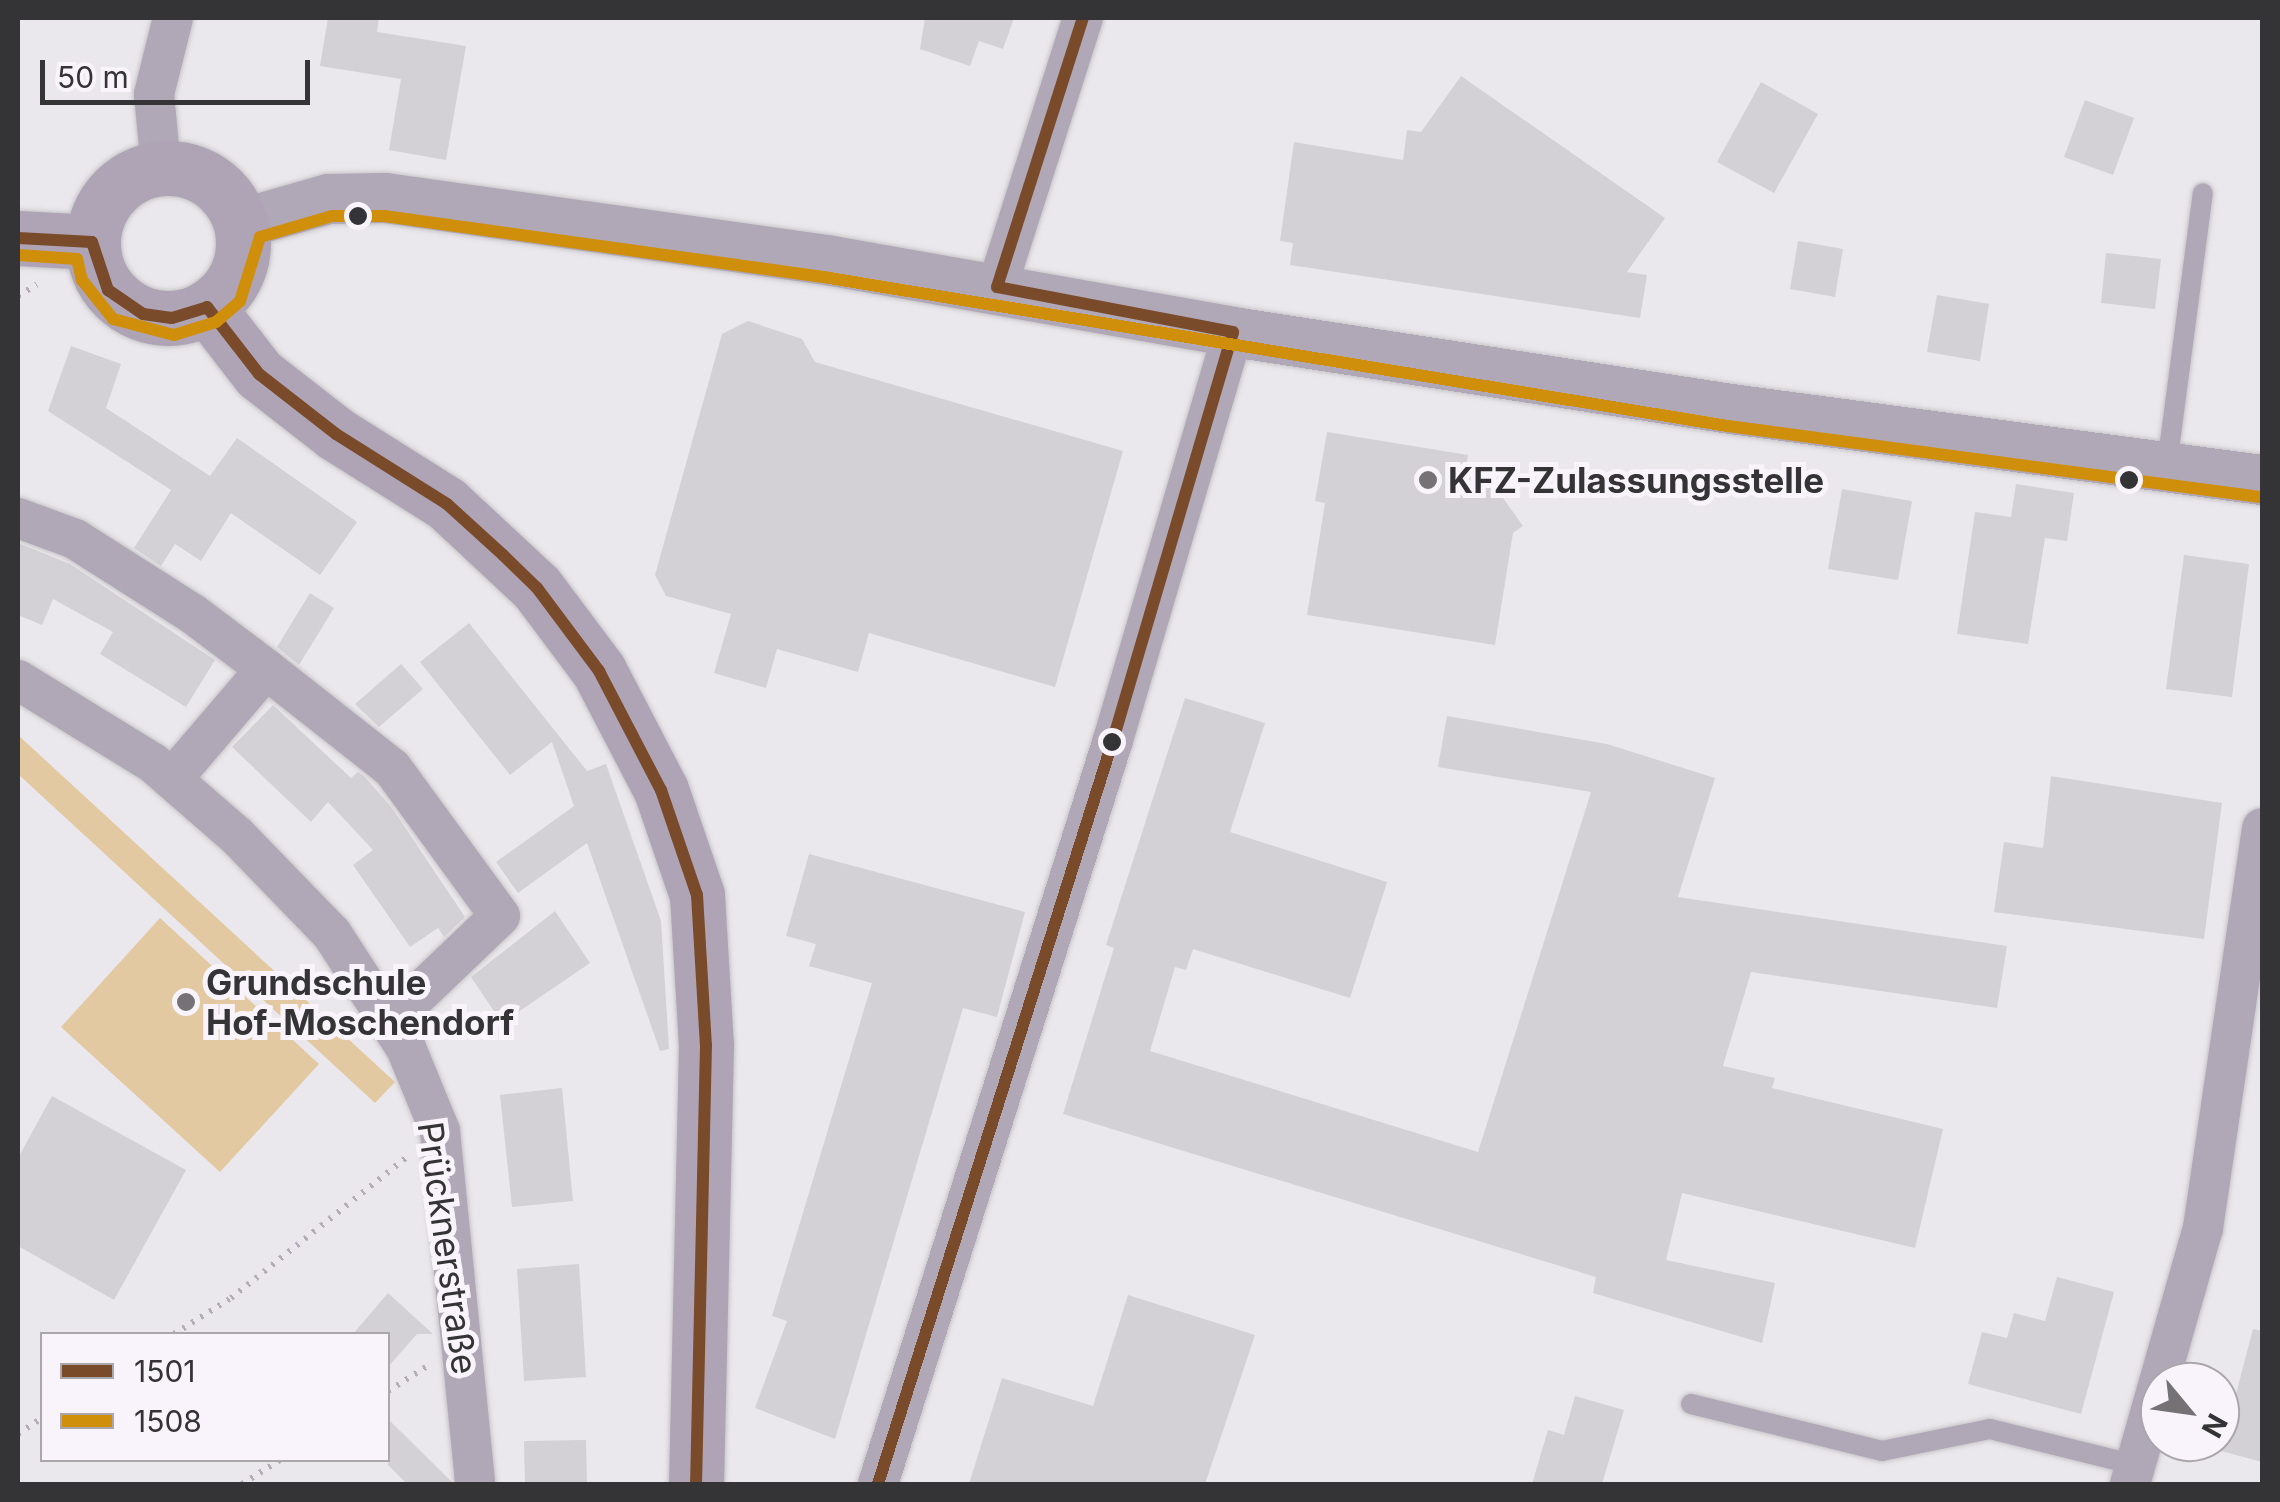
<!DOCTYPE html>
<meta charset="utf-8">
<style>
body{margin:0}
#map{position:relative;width:2280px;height:1502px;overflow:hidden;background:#ebe8ed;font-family:Inter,sans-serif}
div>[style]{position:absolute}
.green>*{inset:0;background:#e2c9a2}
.building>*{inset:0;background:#d3d1d5}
.path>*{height:6px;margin-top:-3px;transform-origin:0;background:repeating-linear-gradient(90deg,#b4acb8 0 2.5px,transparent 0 10.5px)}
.roads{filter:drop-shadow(0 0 2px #c6c5c7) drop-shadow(0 0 2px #c6c5c7)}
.service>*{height:20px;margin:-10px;padding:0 10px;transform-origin:10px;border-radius:10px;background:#b0a7b7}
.minor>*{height:40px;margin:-20px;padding:0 20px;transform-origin:20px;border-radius:20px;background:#b0a7b7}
.tertiary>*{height:50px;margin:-25px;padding:0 25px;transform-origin:25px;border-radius:25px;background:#b0a7b7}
.secondary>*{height:55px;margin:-27.5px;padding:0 27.5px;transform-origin:27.5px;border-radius:27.5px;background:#afa4b6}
.secondary>.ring{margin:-27.5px;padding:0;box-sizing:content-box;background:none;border:55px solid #afa4b6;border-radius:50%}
.bus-1>*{height:12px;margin:-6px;padding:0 6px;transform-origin:6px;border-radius:6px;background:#7a4b2a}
.bus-2>*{height:12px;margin:-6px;padding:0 6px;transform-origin:6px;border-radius:6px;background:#d08f0b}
.dots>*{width:28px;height:28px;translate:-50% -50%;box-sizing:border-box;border:5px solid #f9f4fc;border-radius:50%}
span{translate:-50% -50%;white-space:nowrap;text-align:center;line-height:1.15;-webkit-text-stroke:10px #f9f4fc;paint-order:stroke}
.poi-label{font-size:35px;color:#343335;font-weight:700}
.left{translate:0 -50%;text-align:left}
.street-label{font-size:35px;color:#343335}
.frame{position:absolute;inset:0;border:20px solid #343335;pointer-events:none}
.legend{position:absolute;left:40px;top:1332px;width:350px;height:130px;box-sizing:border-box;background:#f9f4fc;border:2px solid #aaa7ac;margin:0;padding:12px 18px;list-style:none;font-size:30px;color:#343335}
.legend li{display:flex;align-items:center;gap:20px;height:50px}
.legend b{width:50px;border:2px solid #aaa7ac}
.north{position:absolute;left:2140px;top:1362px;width:100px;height:100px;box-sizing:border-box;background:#f9f4fc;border:2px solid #aaa7ac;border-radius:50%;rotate:119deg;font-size:28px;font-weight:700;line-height:40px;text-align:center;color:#343335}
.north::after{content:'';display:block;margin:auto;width:35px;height:45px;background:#747275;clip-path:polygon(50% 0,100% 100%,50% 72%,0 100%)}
.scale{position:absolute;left:40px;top:60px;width:270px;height:45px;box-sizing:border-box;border:5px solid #343335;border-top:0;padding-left:12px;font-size:30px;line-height:35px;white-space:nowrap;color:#343335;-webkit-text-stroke:8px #f9f4fc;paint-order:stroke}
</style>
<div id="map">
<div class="green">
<div style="clip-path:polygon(18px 735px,395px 1082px,375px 1103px,18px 774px)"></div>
<div style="clip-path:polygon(160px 918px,319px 1064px,220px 1172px,61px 1027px)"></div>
</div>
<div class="building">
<div style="clip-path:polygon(328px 18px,379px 18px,377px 32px,466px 46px,446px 160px,389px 150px,401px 79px,320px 66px)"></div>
<div style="clip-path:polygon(925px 18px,1014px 18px,1003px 49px,979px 41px,970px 66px,920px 49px)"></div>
<div style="clip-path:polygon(1461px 76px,1665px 218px,1627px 272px,1647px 275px,1640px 318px,1290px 265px,1293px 243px,1280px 241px,1294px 142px,1403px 160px,1407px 130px,1421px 132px)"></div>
<div style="clip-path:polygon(1761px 82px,1818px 114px,1774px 193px,1717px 162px)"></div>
<div style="clip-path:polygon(2085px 100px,2134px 118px,2113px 175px,2064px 157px)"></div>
<div style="clip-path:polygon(1798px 241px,1843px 249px,1835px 297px,1790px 289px)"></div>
<div style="clip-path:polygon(2106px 253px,2161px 259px,2155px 309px,2101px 303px)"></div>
<div style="clip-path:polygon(1937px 295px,1989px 304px,1980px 361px,1927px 352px)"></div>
<div style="clip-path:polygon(748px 321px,802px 339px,815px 362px,1123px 451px,1055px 687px,869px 633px,858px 672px,777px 649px,766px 688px,714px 673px,731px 614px,666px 596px,655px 575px,722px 334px)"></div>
<div style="clip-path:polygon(71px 346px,121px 364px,106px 408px,210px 476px,237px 438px,357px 522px,320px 575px,231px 513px,201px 561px,175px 544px,161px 566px,134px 548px,171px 490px,48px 411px)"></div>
<div style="clip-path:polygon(1327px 432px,1468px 455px,1465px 472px,1488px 477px,1523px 526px,1513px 533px,1495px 645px,1307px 615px,1325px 503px,1315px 501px)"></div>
<div style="clip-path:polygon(2016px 484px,2074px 493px,2067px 541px,2045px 538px,2028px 644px,1957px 634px,1975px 512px,2011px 517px)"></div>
<div style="clip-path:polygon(1842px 489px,1912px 501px,1898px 580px,1828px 569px)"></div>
<div style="clip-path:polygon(18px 543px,70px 564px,215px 660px,186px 707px,100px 654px,113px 632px,53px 599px,42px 625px,18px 615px)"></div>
<div style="clip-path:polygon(2184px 555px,2249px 564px,2232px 697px,2166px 689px)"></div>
<div style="clip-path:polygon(310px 593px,334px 608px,299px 665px,277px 647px)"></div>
<div style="clip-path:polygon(469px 623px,587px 771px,606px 764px,661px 921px,669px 1049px,660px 1051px,587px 843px,518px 893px,496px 862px,574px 806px,552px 742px,510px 775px,420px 662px)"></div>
<div style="clip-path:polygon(401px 664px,423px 689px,379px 727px,355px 704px)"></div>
<div style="clip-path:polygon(1185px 698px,1265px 723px,1230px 832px,1387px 882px,1350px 998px,1193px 949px,1186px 970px,1175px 967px,1150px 1051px,1478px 1152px,1591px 792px,1438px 767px,1447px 716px,1607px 744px,1715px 778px,1678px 897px,2007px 946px,1997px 1008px,1751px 972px,1723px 1066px,1775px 1078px,1772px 1088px,1943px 1129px,1915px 1248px,1682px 1193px,1666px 1260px,1775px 1283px,1762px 1343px,1593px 1293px,1596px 1277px,1063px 1114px,1114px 948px,1106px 945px)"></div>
<div style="clip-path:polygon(273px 705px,351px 778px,358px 772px,364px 776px,392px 808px,465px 917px,444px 937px,438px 928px,410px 947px,353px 865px,373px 850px,328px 802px,311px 822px,232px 747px)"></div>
<div style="clip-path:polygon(2051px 776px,2222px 803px,2204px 939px,1994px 912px,2004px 842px,2043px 848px)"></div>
<div style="clip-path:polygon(809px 854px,1025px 912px,997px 1017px,963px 1008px,835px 1439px,755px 1408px,787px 1321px,772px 1316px,872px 983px,809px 966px,816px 944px,786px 936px)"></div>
<div style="clip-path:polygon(555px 911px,590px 963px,502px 1023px,471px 977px)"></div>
<div style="clip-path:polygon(562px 1088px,573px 1201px,512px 1207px,500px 1095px)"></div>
<div style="clip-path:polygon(52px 1096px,186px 1170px,114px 1300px,18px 1246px,18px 1158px)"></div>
<div style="clip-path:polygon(579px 1264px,586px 1377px,524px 1381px,517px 1269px)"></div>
<div style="clip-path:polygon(2057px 1277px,2114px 1292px,2081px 1414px,1968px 1384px,1982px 1332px,2007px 1338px,2014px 1313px,2045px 1321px)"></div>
<div style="clip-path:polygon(388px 1293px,433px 1334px,417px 1334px,388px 1367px,388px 1334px,353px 1334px)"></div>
<div style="clip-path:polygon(1128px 1295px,1255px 1335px,1205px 1484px,969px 1484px,1002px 1378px,1093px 1406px)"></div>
<div style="clip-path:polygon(2253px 1329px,2262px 1331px,2262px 1462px,2221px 1451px)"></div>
<div style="clip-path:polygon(1575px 1396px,1624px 1410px,1602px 1484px,1532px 1484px,1548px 1430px,1564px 1435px)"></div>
<div style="clip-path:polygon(388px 1419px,451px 1481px,451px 1484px,407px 1484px,388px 1465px)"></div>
<div style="clip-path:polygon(586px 1440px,587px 1484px,525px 1484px,524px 1441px)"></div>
</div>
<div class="path">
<div style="left:18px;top:296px;width:22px;rotate:-32deg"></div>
<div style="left:174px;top:1334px;width:67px;rotate:-32.3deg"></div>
<div style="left:231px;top:1298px;width:226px;rotate:-38.7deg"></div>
<div style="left:388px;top:1391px;width:49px;rotate:-32.4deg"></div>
<div style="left:18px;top:1434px;width:29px;rotate:-34deg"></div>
<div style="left:242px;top:1484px;width:45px;rotate:-32.3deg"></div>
</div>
<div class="roads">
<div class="service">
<div style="left:2167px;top:465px;width:274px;rotate:-82.5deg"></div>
<div style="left:1691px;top:1404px;width:197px;rotate:13.8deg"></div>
<div style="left:1882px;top:1451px;width:110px;rotate:-11.5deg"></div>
<div style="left:1990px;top:1429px;width:150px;rotate:13.9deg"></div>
</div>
<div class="minor">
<div style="left:161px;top:167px;width:73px;rotate:-95.5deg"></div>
<div style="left:154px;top:94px;width:78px;rotate:-76deg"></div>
<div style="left:997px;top:287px;width:282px;rotate:-72.3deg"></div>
<div style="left:18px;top:518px;width:61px;rotate:20.2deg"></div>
<div style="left:75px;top:539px;width:140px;rotate:32.4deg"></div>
<div style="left:193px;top:614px;width:91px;rotate:37deg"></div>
<div style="left:266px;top:669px;width:145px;rotate:130.5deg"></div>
<div style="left:266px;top:669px;width:160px;rotate:38.2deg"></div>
<div style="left:392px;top:768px;width:183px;rotate:53.9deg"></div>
<div style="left:500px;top:916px;width:153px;rotate:136.3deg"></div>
<div style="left:18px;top:680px;width:158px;rotate:31.6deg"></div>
<div style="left:153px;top:763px;width:111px;rotate:41deg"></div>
<div style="left:237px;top:836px;width:136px;rotate:45.9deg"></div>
<div style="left:332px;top:934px;width:136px;rotate:57deg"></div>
<div style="left:406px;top:1048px;width:90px;rotate:67.7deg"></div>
<div style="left:440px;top:1131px;width:355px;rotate:84.3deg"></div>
<div style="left:878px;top:1484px;width:780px;rotate:-72.47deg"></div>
<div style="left:1113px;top:740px;width:425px;rotate:-73.6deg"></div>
<div style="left:2130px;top:1484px;width:266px;rotate:-74.1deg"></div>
<div style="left:2203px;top:1228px;width:404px;rotate:-81.6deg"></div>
</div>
<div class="tertiary">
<div style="left:241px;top:224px;width:91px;rotate:-15.9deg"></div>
<div style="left:329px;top:199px;width:56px;rotate:-1deg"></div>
<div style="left:385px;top:198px;width:451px;rotate:8deg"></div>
<div style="left:832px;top:261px;width:407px;rotate:10deg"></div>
<div style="left:1233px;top:332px;width:504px;rotate:8.79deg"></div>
<div style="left:1731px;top:409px;width:536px;rotate:7.62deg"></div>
</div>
<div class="secondary">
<div class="ring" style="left:93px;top:168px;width:95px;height:95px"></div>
<div style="left:18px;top:238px;width:74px;rotate:3.1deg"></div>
<div style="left:207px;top:307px;width:85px;rotate:52.2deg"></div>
<div style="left:259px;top:374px;width:98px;rotate:37.9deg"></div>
<div style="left:336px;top:434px;width:131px;rotate:32.2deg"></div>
<div style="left:447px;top:504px;width:123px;rotate:43deg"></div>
<div style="left:537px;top:588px;width:104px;rotate:53.2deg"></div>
<div style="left:599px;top:671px;width:134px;rotate:62.5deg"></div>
<div style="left:661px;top:790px;width:111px;rotate:71.1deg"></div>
<div style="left:697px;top:895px;width:150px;rotate:86.6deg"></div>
<div style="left:706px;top:1045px;width:439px;rotate:91.3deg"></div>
</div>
</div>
<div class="bus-1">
<div style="left:18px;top:238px;width:74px;rotate:3.1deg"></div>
<div style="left:92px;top:242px;width:51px;rotate:71.6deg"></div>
<div style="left:108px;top:290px;width:42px;rotate:34.4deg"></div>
<div style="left:143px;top:314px;width:29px;rotate:8deg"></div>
<div style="left:172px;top:318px;width:37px;rotate:-17deg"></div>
<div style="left:207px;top:307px;width:85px;rotate:52.2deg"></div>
<div style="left:259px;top:374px;width:98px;rotate:37.9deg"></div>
<div style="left:336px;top:434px;width:131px;rotate:32.2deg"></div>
<div style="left:447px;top:504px;width:76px;rotate:42.3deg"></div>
<div style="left:503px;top:555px;width:47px;rotate:44.1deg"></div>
<div style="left:537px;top:588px;width:104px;rotate:53.2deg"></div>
<div style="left:599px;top:671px;width:134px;rotate:62.5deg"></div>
<div style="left:661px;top:790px;width:111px;rotate:71.1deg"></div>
<div style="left:697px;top:895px;width:150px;rotate:86.6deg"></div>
<div style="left:706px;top:1045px;width:439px;rotate:91.3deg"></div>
<div style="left:878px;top:1484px;width:780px;rotate:-72.47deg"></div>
<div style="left:1113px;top:740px;width:425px;rotate:-73.6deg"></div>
<div style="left:1233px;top:332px;width:240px;rotate:-169.2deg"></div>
<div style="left:997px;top:287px;width:282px;rotate:-72.3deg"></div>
</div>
<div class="bus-2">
<div style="left:18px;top:255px;width:59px;rotate:3.9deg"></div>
<div style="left:77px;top:259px;width:22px;rotate:77deg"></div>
<div style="left:82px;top:280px;width:50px;rotate:51.5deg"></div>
<div style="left:113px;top:319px;width:63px;rotate:14.7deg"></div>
<div style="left:174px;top:335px;width:44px;rotate:-17.2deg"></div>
<div style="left:216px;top:322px;width:32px;rotate:-41deg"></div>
<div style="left:240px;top:301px;width:67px;rotate:-72.6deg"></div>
<div style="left:260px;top:237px;width:75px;rotate:-16.3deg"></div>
<div style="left:332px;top:216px;width:52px"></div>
<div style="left:384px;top:216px;width:449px;rotate:7.9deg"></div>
<div style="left:829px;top:278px;width:911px;rotate:9.35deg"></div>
<div style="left:1728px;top:426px;width:537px;rotate:7.6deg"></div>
</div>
<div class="dots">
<div style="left:358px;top:216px;background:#343335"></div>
<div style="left:1428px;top:480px;background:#747275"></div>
<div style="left:2129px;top:480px;background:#343335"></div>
<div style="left:1112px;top:742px;background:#343335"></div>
<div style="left:186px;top:1002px;background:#747275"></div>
</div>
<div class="poi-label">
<span class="left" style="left:1448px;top:480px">KFZ-Zulassungsstelle</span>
<span class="left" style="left:206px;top:1002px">Grundschule<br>Hof-Moschendorf</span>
</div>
<div class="street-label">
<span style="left:448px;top:1248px;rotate:82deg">Prücknerstraße</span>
</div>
<div class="frame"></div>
<ul class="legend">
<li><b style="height:12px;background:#7a4b2a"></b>1501</li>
<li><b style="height:12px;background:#d08f0b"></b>1508</li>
</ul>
<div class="north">N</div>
<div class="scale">50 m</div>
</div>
